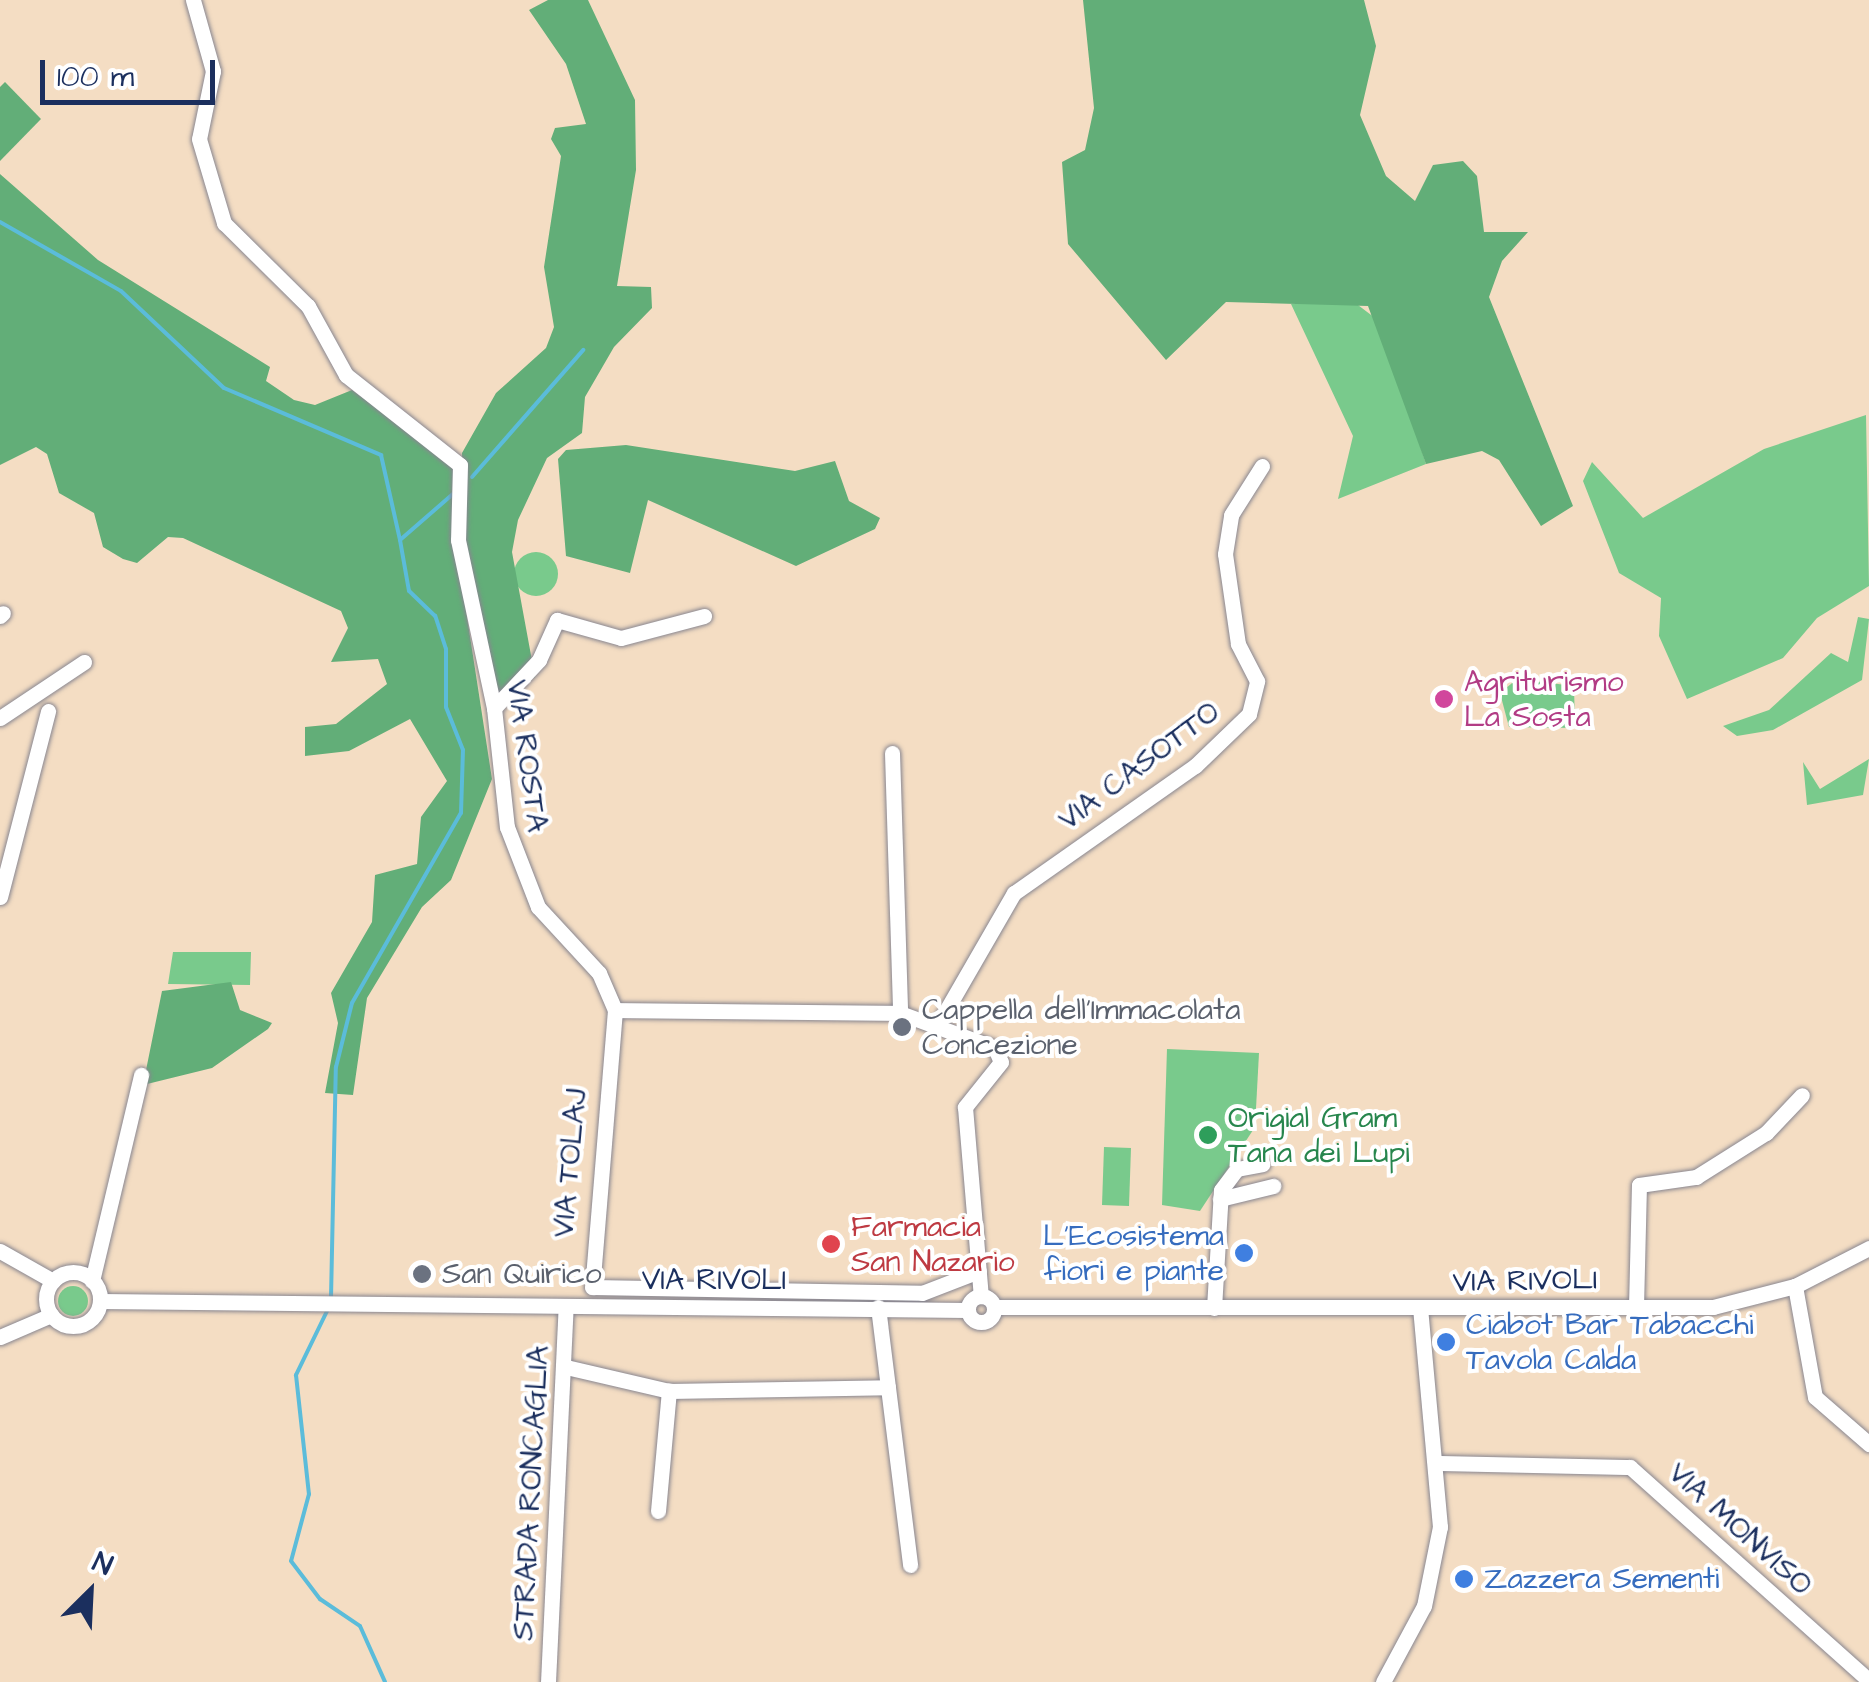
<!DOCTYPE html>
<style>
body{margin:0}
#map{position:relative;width:1869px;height:1682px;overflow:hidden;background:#f4ddc3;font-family:"Architects Daughter",sans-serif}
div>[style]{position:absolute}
.green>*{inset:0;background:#79ca8c}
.round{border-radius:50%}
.forest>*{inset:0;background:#62ae78}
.stream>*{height:4px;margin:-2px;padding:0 2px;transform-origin:2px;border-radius:2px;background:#5bbcda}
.roads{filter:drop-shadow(0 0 2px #888690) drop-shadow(0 0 2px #888690)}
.minor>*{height:15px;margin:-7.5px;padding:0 7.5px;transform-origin:7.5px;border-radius:7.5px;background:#fff}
.minor>.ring{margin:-7.5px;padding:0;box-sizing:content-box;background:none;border:15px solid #fff;border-radius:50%}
.dots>*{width:28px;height:28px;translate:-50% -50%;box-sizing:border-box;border:5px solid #fff;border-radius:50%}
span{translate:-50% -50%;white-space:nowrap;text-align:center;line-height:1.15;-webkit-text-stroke:8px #fff;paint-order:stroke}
.hotel-label{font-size:30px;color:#b23c85}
.left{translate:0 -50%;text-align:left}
.street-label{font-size:30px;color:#1b2f5e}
.worship-label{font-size:30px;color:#5b616d}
.leisure-label{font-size:30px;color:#27864d}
.health-label{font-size:30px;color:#be3a42}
.shop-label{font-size:30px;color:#366cbe}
.right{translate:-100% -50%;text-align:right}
.north{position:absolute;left:40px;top:1542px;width:100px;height:100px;-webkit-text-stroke:8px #fff;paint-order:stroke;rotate:24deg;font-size:28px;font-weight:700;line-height:40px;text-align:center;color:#1b2f5e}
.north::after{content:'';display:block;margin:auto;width:35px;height:45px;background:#1b2f5e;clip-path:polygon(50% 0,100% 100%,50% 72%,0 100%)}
.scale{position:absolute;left:40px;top:60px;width:175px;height:45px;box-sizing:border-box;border:5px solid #1b2f5e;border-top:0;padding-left:12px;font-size:30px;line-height:35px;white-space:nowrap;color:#1b2f5e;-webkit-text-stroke:8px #fff;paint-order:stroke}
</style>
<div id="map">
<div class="green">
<div style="clip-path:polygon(1354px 302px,1379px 321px,1426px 464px,1338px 499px,1353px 436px,1291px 304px)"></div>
<div style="clip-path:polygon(1866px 415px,1869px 586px,1817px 618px,1783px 658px,1687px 699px,1659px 636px,1661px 598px,1619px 573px,1583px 481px,1592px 462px,1643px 518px,1764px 449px)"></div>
<div class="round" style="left:514px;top:552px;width:44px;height:44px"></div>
<div style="clip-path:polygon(1858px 617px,1869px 619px,1862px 680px,1773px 730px,1737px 736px,1723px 726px,1769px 710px,1831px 653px,1848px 662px)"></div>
<div style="clip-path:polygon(1517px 679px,1574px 686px,1575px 728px,1509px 727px,1500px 693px)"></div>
<div style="clip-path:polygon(1869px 759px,1863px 795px,1807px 805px,1803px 762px,1820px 789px)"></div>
<div style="clip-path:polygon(173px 952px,251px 952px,250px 985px,168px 984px)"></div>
<div style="clip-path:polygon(1167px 1049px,1259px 1053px,1255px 1127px,1200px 1211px,1162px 1205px)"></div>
<div style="clip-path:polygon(1104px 1147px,1131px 1148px,1129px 1206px,1102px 1205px)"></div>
<div class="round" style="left:58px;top:1286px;width:30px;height:30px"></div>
</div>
<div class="forest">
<div style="clip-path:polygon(548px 0,588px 0,635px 100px,636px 170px,617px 286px,651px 287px,652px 308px,614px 347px,585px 397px,582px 433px,547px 458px,518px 520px,512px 552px,535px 677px,499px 701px,464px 547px,462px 453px,496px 393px,546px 348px,554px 327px,544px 267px,561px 156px,551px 139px,555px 128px,586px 124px,566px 64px,529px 10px)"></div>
<div style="clip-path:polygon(1083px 0,1364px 0,1376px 46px,1360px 115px,1386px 176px,1415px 201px,1433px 165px,1463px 161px,1477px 176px,1484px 232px,1528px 232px,1502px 261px,1489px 297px,1573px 506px,1541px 526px,1499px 460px,1482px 451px,1426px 464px,1368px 306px,1226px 302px,1166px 360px,1068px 244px,1062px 162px,1085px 150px,1094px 108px)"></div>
<div style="clip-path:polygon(5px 82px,41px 119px,0 161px,0 87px)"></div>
<div style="clip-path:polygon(0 174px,98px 260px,270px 367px,266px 381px,294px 400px,315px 405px,352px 390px,458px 468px,455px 539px,492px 779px,451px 880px,422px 907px,367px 998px,353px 1095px,325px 1093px,338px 1023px,331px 993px,372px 922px,375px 875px,417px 864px,421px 817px,447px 781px,410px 719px,349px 751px,305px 756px,305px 727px,336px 724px,387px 684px,378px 659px,331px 662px,348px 628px,341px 611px,183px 538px,168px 537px,137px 563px,123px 559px,103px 547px,94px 513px,59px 493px,47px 454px,36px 447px,0 465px)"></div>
<div style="clip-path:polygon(626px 445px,795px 471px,835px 461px,849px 501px,880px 518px,875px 529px,796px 566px,648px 500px,630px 573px,566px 556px,558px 459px,566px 450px)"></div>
<div style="clip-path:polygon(231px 982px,240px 1010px,272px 1023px,268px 1029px,212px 1068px,143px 1085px,162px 991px)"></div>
</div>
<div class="stream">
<div style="left:0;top:222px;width:139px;rotate:29.7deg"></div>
<div style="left:121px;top:291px;width:141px;rotate:43.3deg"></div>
<div style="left:224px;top:388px;width:171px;rotate:23.1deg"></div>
<div style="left:381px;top:455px;width:87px;rotate:77.4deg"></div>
<div style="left:472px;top:477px;width:169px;rotate:-48.8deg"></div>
<div style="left:331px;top:1298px;width:231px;rotate:-88.8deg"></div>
<div style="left:336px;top:1067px;width:66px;rotate:-76deg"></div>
<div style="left:352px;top:1003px;width:219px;rotate:-60.2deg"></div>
<div style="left:461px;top:813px;width:63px;rotate:-88.2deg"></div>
<div style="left:463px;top:750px;width:46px;rotate:-111.6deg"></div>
<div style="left:446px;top:707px;width:58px;rotate:-90deg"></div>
<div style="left:446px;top:649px;width:35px;rotate:-108deg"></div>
<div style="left:435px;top:616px;width:36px;rotate:-136deg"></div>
<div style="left:409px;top:591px;width:52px;rotate:-100deg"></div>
<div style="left:400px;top:540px;width:72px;rotate:-41deg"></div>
<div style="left:329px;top:1307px;width:76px;rotate:115.9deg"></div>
<div style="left:296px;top:1375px;width:120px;rotate:83.8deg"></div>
<div style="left:309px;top:1494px;width:69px;rotate:105deg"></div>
<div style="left:291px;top:1561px;width:48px;rotate:52.7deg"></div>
<div style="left:320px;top:1599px;width:48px;rotate:34deg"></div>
<div style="left:360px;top:1626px;width:61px;rotate:65.9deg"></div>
</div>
<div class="roads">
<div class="minor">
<div style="left:193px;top:0;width:74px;rotate:74.3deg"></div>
<div style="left:213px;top:71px;width:69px;rotate:101.6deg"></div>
<div style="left:199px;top:139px;width:88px;rotate:73.4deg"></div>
<div style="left:224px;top:223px;width:118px;rotate:44.7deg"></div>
<div style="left:308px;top:306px;width:79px;rotate:61.2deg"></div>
<div style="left:346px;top:375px;width:145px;rotate:38.3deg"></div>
<div style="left:460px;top:465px;width:75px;rotate:91.5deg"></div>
<div style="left:458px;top:540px;width:172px;rotate:77.9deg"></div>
<div style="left:494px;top:708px;width:120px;rotate:83.8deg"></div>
<div style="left:507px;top:827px;width:86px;rotate:68.8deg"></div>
<div style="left:538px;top:907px;width:90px;rotate:47.3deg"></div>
<div style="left:599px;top:973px;width:40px;rotate:66.6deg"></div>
<div style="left:0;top:616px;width:4px;rotate:-45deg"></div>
<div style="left:494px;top:708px;width:66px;rotate:-46.8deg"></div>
<div style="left:539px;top:660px;width:44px;rotate:-65.8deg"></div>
<div style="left:557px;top:620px;width:66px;rotate:15.7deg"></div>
<div style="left:621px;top:638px;width:86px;rotate:-14.8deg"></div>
<div style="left:0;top:718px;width:101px;rotate:-33.7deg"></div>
<div style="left:892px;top:753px;width:260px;rotate:88.2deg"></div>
<div style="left:0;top:897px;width:192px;rotate:-75.5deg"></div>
<div style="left:615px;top:1010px;width:278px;rotate:94.7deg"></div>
<div style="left:592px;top:1287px;width:330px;rotate:1deg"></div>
<div style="left:922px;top:1293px;width:61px;rotate:-21.1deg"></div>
<div style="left:615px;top:1010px;width:285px;rotate:0.6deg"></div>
<div style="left:900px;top:1013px;width:101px;rotate:20.2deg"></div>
<div style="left:995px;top:1048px;width:15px;rotate:67deg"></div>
<div style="left:1001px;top:1062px;width:58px;rotate:128.7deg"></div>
<div style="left:965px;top:1107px;width:190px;rotate:85.2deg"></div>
<div style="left:940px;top:1021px;width:148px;rotate:-60deg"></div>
<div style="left:1014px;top:893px;width:221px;rotate:-35.1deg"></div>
<div style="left:1195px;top:766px;width:75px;rotate:-43.9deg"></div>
<div style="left:1249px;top:714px;width:34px;rotate:-76deg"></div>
<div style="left:1257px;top:681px;width:42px;rotate:-117.2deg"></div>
<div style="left:1238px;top:644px;width:91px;rotate:-98.2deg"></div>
<div style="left:1225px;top:554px;width:39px;rotate:-81deg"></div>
<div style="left:1231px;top:515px;width:58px;rotate:-57.7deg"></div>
<div style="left:1220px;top:1199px;width:55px;rotate:-13.8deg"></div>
<div style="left:0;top:1251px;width:61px;rotate:29.5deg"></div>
<div class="ring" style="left:46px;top:1272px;width:39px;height:39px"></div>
<div style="left:92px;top:1281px;width:212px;rotate:-76.6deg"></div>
<div style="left:1795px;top:1286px;width:113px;rotate:79.8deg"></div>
<div style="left:1815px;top:1397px;width:72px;rotate:41deg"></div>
<div class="ring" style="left:968px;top:1296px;width:11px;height:11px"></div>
<div style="left:100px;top:1301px;width:868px;rotate:0.59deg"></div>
<div style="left:878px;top:1307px;width:260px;rotate:82.9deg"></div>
<div style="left:994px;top:1307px;width:719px"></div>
<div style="left:1713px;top:1307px;width:85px;rotate:-14.4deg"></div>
<div style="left:1795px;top:1286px;width:83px;rotate:-27.2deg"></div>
<div style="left:1636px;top:1307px;width:122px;rotate:-88.6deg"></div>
<div style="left:1639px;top:1185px;width:58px;rotate:-8deg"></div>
<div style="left:1696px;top:1177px;width:83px;rotate:-32.2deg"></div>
<div style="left:1766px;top:1133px;width:52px;rotate:-46.5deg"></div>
<div style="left:1214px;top:1308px;width:118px;rotate:-86.6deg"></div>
<div style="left:1221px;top:1190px;width:26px;rotate:-53deg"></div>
<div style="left:1237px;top:1169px;width:26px;rotate:-11deg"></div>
<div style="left:0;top:1337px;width:56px;rotate:-23.3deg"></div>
<div style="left:566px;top:1367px;width:106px;rotate:13.1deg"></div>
<div style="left:669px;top:1391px;width:219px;rotate:-1deg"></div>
<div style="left:1436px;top:1463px;width:194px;rotate:1.2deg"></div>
<div style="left:1630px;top:1467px;width:321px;rotate:41.8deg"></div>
<div style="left:658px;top:1511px;width:121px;rotate:-84.8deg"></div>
<div style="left:548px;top:1682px;width:375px;rotate:-87.3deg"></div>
<div style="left:1383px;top:1682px;width:86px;rotate:-61.7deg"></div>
<div style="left:1424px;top:1606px;width:81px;rotate:-78.6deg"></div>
<div style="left:1440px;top:1527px;width:219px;rotate:-95.2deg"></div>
</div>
</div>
<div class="dots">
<div style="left:1444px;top:699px;background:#d1479c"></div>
<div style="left:902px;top:1027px;background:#6b7280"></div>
<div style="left:1208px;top:1135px;background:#2e9e5b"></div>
<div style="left:831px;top:1244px;background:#e0444e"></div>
<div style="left:1244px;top:1253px;background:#3f7fe0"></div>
<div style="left:422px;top:1274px;background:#6b7280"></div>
<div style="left:1446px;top:1342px;background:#3f7fe0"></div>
<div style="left:1464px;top:1579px;background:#3f7fe0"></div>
</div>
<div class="hotel-label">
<span class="left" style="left:1464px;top:699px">Agriturismo<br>La Sosta</span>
</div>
<div class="street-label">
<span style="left:527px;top:756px;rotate:82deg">VIA ROSTA</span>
<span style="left:1139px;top:766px;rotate:-37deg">VIA CASOTTO</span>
<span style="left:570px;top:1163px;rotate:-85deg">VIA TOLAJ</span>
<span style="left:714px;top:1280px">VIA RIVOLI</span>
<span style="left:1525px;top:1281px;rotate:-1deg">VIA RIVOLI</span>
<span style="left:531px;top:1493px;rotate:-87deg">STRADA RONCAGLIA</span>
<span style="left:1740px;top:1529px;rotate:42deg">VIA MONVISO</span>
</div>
<div class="worship-label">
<span class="left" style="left:922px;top:1027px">Cappella dell'Immacolata<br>Concezione</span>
<span class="left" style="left:442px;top:1274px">San Quirico</span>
</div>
<div class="leisure-label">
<span class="left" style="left:1228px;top:1135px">Origial Gram<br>Tana dei Lupi</span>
</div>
<div class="health-label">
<span class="left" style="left:851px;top:1244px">Farmacia<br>San Nazario</span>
</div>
<div class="shop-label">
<span class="right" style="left:1224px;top:1253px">L'Ecosistema<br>fiori e piante</span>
<span class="left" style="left:1466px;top:1342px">Ciabot Bar Tabacchi<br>Tavola Calda</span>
<span class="left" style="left:1484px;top:1579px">Zazzera Sementi</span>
</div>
<div class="north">N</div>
<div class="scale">100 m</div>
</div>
